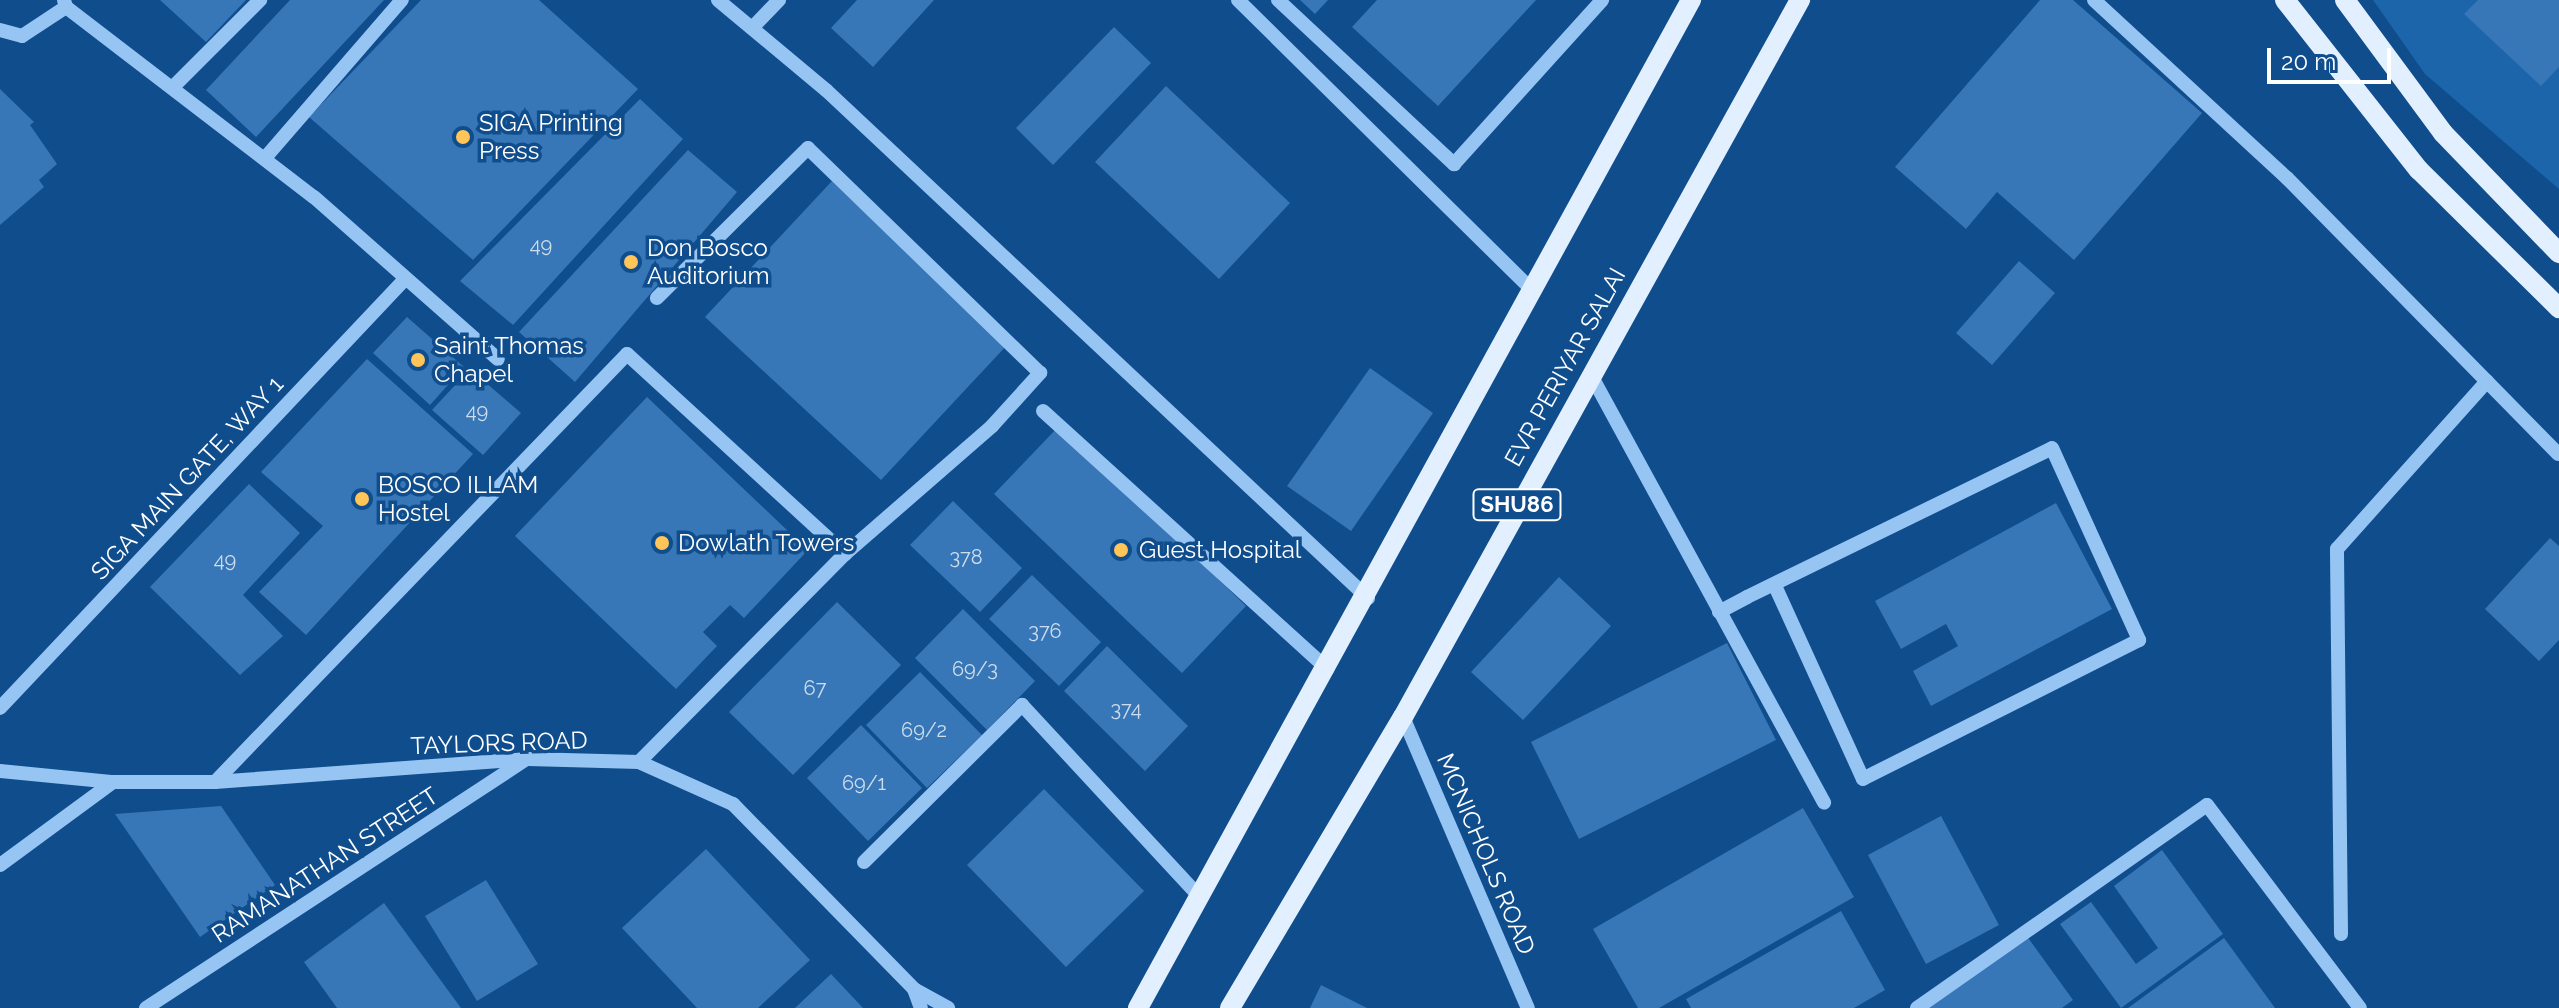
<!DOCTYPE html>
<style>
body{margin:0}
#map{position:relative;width:2559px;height:1008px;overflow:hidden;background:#0f4d8d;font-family:Raleway,sans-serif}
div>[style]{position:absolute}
.green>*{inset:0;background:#1d65aa}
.building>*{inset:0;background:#3777b7}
.minor>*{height:14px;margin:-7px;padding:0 7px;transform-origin:7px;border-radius:7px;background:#96c5f3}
.major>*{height:20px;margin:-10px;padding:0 10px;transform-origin:10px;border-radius:10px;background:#e2efff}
.dots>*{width:22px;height:22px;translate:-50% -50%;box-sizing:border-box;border:4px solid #0f4d8d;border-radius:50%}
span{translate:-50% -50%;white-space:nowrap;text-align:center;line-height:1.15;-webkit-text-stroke:7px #0f4d8d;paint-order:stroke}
.number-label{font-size:20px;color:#cddded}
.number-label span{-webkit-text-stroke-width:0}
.shield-label span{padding:2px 6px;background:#0f4d8d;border:2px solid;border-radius:6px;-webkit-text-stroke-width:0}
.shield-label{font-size:22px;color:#fff;font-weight:700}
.poi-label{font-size:24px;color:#fff}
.left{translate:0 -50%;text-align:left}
.street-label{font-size:24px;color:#fff}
.scale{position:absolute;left:2267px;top:48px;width:124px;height:36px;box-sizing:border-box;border:4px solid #fff;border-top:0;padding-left:10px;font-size:24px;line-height:28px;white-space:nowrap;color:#fff;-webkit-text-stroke:6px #0f4d8d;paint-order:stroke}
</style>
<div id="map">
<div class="green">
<div style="clip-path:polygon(2373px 0,2559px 0,2559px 189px,2425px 74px)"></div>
</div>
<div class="building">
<div style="clip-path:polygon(160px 0,246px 0,206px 42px)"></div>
<div style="clip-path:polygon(290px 0,384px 0,256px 137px,206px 90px)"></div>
<div style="clip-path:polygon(421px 0,539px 0,638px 89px,473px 260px,309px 117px)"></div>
<div style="clip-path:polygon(857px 0,934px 0,873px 67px,831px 28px)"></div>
<div style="clip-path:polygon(1300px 0,1328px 0,1315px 14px)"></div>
<div style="clip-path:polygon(1377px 0,1536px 0,1438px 106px,1352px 27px)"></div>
<div style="clip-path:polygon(2040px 0,2073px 0,2202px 113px,2074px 260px,1997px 192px,1966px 229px,1895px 167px)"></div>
<div style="clip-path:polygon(2478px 0,2559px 0,2559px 67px,2541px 86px,2464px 14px)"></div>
<div style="clip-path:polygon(1114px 27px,1151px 63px,1053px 165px,1016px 128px)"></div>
<div style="clip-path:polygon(1166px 86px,1290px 203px,1219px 279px,1095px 162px)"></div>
<div style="clip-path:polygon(0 89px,34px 122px,30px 125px,57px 164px,39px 180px,44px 187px,0 225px)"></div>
<div style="clip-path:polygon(640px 99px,683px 139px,513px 325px,460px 281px)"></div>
<div style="clip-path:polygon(688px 150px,737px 192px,575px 382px,519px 332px)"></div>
<div style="clip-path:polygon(832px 181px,1008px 344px,881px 480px,705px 317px)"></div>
<div style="clip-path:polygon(2019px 261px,2055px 293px,1992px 365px,1956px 333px)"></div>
<div style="clip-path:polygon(407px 317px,464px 367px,430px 405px,373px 353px)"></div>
<div style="clip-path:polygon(367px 359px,473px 454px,306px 635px,259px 592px,323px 526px,261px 472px)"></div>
<div style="clip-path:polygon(1370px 368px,1433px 413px,1351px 531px,1287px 486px)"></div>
<div style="clip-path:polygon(470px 369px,521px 413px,483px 455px,432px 410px)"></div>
<div style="clip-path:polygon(647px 397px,808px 550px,744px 618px,730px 605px,703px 632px,717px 646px,676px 689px,515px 536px)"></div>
<div style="clip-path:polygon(1059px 426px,1246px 606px,1182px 673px,994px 494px)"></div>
<div style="clip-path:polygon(249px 484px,300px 533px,243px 595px,283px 636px,240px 675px,150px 587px)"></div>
<div style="clip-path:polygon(953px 501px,1022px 568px,980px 612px,910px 545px)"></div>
<div style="clip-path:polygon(2056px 503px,2112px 609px,1931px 706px,1913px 671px,1958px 646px,1946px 624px,1901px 649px,1875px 601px)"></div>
<div style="clip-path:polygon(2550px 538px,2559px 546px,2559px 640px,2539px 661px,2485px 609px)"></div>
<div style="clip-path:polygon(1032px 575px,1101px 642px,1059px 686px,989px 619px)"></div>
<div style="clip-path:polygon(1559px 577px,1611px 626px,1523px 720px,1471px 672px)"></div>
<div style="clip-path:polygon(837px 602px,901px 665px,793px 775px,729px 712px)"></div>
<div style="clip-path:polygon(963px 609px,1035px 681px,987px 730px,915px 658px)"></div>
<div style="clip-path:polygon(1727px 643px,1776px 740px,1579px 839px,1531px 742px)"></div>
<div style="clip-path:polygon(1107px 646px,1188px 726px,1145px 771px,1064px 691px)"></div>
<div style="clip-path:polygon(920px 672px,982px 735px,927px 788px,866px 725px)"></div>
<div style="clip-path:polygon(861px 725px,922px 788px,868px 841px,807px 778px)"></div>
<div style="clip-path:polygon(1044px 789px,1144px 891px,1066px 967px,967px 865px)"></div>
<div style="clip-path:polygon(221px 806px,275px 885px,200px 937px,115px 814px)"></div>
<div style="clip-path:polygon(1803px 808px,1854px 897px,1659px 1008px,1638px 1008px,1593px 929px)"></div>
<div style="clip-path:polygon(1941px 816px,1999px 925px,1926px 964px,1868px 855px)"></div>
<div style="clip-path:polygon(706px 849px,810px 960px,758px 1008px,697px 1008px,622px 928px)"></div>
<div style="clip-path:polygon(2162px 850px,2223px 934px,2121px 1008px,2060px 924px,2091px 902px,2136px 964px,2158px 948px,2114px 886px)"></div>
<div style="clip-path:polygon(486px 880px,538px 964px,477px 1001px,425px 916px)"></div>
<div style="clip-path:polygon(384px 903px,461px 1008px,337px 1008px,304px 962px)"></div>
<div style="clip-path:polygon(1841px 911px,1885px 990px,1854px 1008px,1691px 1008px,1686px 999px)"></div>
<div style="clip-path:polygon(2026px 935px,2073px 1000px,2062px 1008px,1928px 1008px)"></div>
<div style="clip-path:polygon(2224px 938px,2275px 1008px,2128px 1008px)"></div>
<div style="clip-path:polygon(831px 974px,863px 1008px,795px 1008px)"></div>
<div style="clip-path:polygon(1321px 985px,1367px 1008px,1310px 1008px)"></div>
</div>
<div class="minor">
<div style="left:718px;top:0;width:141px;rotate:39.8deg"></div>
<div style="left:826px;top:90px;width:743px;rotate:43.15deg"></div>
<div style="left:1238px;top:0;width:414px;rotate:44.6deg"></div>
<div style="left:1278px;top:0;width:241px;rotate:43deg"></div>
<div style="left:1454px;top:164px;width:221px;rotate:-47.9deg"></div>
<div style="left:2094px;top:0;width:263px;rotate:42.7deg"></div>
<div style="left:2287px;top:178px;width:387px;rotate:45.5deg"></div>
<div style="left:66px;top:7px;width:312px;rotate:37.5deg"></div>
<div style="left:314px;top:197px;width:245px;rotate:41.4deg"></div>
<div style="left:752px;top:28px;width:39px;rotate:-46deg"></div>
<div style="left:0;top:30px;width:23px;rotate:15deg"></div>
<div style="left:22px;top:36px;width:53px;rotate:-33.4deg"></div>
<div style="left:66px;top:7px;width:7px;rotate:-106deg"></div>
<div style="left:174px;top:86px;width:122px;rotate:-45deg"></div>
<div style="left:265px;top:158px;width:209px;rotate:-49.1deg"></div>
<div style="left:1591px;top:375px;width:487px;rotate:61.4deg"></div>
<div style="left:1043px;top:411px;width:384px;rotate:42.2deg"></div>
<div style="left:1719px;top:612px;width:32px;rotate:-28deg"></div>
<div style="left:1747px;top:597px;width:339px;rotate:-26deg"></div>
<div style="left:2052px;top:448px;width:211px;rotate:65.6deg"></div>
<div style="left:2139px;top:640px;width:309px;rotate:153.3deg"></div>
<div style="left:1863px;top:779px;width:214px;rotate:-114.5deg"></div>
<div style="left:0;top:708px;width:591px;rotate:-46.64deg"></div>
<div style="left:1403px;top:717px;width:317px;rotate:66.8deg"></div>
<div style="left:639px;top:762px;width:293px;rotate:-45.3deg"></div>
<div style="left:845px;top:554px;width:195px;rotate:-41deg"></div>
<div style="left:992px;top:426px;width:72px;rotate:-47.8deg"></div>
<div style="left:1040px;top:373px;width:323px;rotate:-135.9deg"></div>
<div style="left:808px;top:148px;width:213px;rotate:135.2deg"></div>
<div style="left:0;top:771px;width:114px;rotate:5.6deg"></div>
<div style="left:113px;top:782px;width:102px"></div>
<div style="left:215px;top:782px;width:314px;rotate:-4.2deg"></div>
<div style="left:528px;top:759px;width:111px;rotate:1.5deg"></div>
<div style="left:639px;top:762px;width:103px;rotate:24.1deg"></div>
<div style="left:733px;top:804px;width:259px;rotate:45.6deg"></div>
<div style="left:914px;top:989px;width:39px;rotate:29deg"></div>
<div style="left:215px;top:782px;width:594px;rotate:-46.09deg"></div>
<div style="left:627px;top:354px;width:296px;rotate:42.5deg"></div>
<div style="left:864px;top:862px;width:223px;rotate:-44.8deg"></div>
<div style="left:1022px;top:705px;width:262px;rotate:47.2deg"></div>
<div style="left:0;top:865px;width:140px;rotate:-36.3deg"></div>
<div style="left:2341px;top:934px;width:385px;rotate:-90.6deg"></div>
<div style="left:2337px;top:549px;width:225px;rotate:-48.2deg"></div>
<div style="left:914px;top:989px;width:20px;rotate:70deg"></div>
<div style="left:146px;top:1008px;width:452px;rotate:-33.2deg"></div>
<div style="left:1917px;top:1008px;width:354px;rotate:-35deg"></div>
<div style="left:2207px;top:805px;width:254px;rotate:53deg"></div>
</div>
<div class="major">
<div style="left:2285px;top:0;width:216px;rotate:51.8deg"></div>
<div style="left:2419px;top:170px;width:197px;rotate:44.6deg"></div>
<div style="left:2345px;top:0;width:165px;rotate:53.6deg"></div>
<div style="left:2443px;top:133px;width:167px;rotate:46deg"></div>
<div style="left:1138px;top:1008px;width:1150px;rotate:-61.25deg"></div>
<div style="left:1230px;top:1008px;width:339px;rotate:-59.3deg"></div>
<div style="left:1403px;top:717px;width:820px;rotate:-61.03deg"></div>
</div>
<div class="dots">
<div style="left:463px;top:137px;background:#ffc558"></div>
<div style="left:631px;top:262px;background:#ffc558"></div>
<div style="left:418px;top:360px;background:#ffc558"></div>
<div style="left:362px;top:499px;background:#ffc558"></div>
<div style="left:662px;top:543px;background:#ffc558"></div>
<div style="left:1121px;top:550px;background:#ffc558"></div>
</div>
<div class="number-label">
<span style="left:541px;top:245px">49</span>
<span style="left:477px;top:411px">49</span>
<span style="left:966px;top:557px">378</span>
<span style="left:225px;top:560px">49</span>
<span style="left:1045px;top:631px">376</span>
<span style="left:975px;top:669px">69/3</span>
<span style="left:815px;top:688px">67</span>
<span style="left:1126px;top:709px">374</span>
<span style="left:924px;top:730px">69/2</span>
<span style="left:864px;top:783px">69/1</span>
</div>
<div class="shield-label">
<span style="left:1517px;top:505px">SHU86</span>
</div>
<div class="poi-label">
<span class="left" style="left:479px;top:137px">SIGA Printing<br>Press</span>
<span class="left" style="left:647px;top:262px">Don Bosco<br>Auditorium</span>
<span class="left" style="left:434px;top:360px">Saint Thomas<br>Chapel</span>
<span class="left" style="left:378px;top:499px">BOSCO ILLAM<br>Hostel</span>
<span class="left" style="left:678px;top:543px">Dowlath Towers</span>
<span class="left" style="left:1139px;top:550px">Guest Hospital</span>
</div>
<div class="street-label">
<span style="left:1565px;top:367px;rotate:-61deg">EVR PERIYAR SALAI</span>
<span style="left:187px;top:478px;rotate:-47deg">SIGA MAIN GATE, WAY 1</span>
<span style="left:499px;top:743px;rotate:-2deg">TAYLORS ROAD</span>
<span style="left:1486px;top:854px;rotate:67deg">MCNICHOLS ROAD</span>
<span style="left:325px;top:865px;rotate:-33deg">RAMANATHAN STREET</span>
</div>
<div class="scale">20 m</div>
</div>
